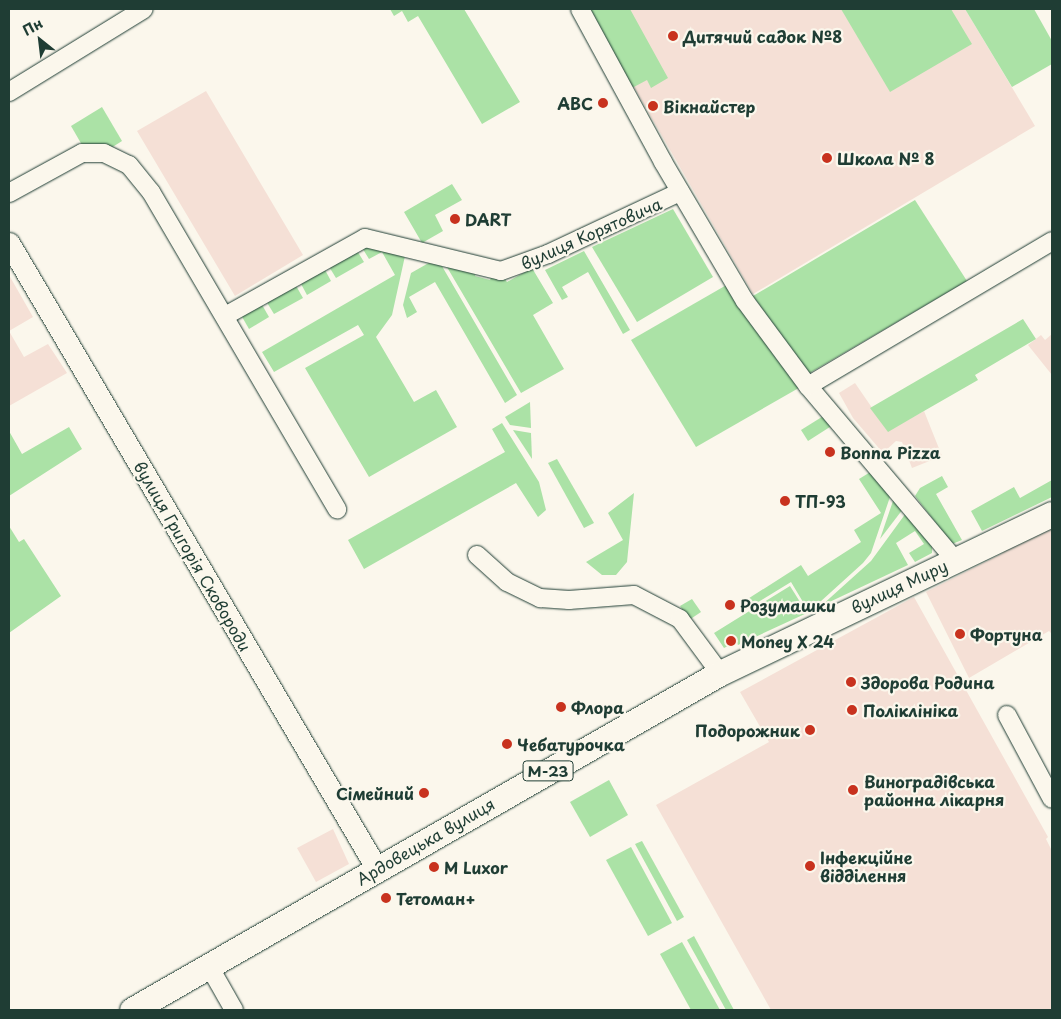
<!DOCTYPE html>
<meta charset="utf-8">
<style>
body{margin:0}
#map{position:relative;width:1061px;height:1019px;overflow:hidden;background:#fbf7ec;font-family:"Playpen Sans",sans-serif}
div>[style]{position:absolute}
.built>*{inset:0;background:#f5e0d6}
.green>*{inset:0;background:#abe2a6}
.roads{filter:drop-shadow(0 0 1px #1f3d34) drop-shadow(0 0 1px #1f3d34)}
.minor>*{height:18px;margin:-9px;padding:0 9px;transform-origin:9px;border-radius:9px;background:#fbf7ec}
.major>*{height:21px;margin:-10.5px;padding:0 10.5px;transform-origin:10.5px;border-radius:10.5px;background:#fbf7ec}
.highway>*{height:25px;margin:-12.5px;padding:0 12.5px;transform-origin:12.5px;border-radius:12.5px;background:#fbf7ec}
.dots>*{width:14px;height:14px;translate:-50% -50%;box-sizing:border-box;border:2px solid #fbf7ec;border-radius:50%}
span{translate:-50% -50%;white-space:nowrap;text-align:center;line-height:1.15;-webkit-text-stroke:4.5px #fbf7ec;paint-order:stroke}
.shield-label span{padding:1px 4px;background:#fbf7ec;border:1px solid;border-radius:4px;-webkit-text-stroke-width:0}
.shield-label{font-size:15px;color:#1f3d34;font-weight:700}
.poi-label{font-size:16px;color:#1f3d34;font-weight:700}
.left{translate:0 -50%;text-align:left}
.right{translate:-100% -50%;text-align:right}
.street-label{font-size:16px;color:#1f3d34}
.frame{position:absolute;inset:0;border:10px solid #1f3d34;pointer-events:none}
.north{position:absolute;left:15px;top:15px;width:50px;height:50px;-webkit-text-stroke:4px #fbf7ec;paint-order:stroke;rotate:331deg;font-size:14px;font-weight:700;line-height:20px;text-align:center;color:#1f3d34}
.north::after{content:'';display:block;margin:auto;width:18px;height:22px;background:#1f3d34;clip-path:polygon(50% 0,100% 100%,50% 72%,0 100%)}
</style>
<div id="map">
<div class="built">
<div style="clip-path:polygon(589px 9px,965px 9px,1035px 126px,753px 294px)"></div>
<div style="clip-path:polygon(206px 91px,303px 255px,235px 296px,137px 131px)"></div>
<div style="clip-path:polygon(9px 275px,33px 317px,9px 331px,24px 357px,48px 344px,67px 373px,9px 406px)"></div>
<div style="clip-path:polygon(1052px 334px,1052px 375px,1028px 345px,1041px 335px,1045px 340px)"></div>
<div style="clip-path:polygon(855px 383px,888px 431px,924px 411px,942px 456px,912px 468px,902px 442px,896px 441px,883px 453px,853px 418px,839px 393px)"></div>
<div style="clip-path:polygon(1052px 527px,1052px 634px,1049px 631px,969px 678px,926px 592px,1003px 553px,1002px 550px)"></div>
<div style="clip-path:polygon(914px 597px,1048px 837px,1046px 839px,1052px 851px,1052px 1010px,771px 1010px,656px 805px,769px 742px,740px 692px)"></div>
<div style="clip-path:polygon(333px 829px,349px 864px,316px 882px,297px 848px)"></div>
</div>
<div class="green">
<div style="clip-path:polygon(390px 9px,464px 9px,520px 102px,482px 124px,418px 16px,408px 22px,402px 11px,394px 16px)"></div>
<div style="clip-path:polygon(589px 9px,630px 9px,668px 78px,651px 88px,647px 80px,632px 88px)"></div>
<div style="clip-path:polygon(841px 9px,951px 9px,972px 44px,890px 92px)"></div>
<div style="clip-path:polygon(965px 9px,1034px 9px,1052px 41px,1052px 64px,1012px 87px)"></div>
<div style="clip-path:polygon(102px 107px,122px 141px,111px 148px,82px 145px,71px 126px)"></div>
<div style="clip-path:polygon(452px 184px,462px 200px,435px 215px,443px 231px,422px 243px,404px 212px)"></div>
<div style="clip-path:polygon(915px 200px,967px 281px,808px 374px,753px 296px)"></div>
<div style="clip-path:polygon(673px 209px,713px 277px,637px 322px,592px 247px)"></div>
<div style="clip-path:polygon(366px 245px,405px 256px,392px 315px,376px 337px,414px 402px,436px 390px,457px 427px,369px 477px,305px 368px,364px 335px,358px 325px,274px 372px,262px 352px,395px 275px,382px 252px,369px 259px,361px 246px)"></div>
<div style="clip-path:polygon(356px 249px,364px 262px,336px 278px,328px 265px)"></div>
<div style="clip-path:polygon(584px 251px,630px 330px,623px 334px,588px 272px,562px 287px,568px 297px,562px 300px,545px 270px)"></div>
<div style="clip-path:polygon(434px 260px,439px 261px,517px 395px,505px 403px,435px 282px,409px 297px,417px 312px,407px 318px,403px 305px,411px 273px)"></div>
<div style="clip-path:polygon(444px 262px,476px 271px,475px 276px,490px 280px,492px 275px,504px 278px,507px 282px,532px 268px,553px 303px,533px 315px,564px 369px,521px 393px)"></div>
<div style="clip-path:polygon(324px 268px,331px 281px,307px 295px,300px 282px)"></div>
<div style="clip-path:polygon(730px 283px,804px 385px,696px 447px,631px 340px)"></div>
<div style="clip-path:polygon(295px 284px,303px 298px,274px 314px,266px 301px)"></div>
<div style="clip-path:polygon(261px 303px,269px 317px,249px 329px,241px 315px)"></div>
<div style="clip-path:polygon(1023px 319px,1036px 339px,975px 375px,978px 380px,924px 411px,888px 432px,870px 408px)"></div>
<div style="clip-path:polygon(530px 402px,531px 428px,510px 425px,505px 417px)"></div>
<div style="clip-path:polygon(825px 415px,833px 425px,808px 441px,801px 430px)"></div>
<div style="clip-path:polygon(502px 423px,539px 482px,546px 510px,538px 517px,516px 483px,364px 569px,348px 540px,505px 452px,492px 429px)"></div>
<div style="clip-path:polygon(69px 427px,82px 449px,9px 496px,9px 431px,22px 454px)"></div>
<div style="clip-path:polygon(513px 430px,531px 433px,532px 459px)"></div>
<div style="clip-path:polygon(557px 459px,594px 523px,584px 528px,548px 463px)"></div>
<div style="clip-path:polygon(872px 471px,891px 494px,871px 553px,863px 563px,809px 612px,791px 582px,747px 609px,743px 602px,801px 565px,808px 576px,861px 542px,854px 530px,881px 513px,859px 479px)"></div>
<div style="clip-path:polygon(942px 476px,948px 487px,936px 494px,962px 540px,952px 544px,915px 496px,920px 488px)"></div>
<div style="clip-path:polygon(1052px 480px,1052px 497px,982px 531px,971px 511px,1014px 487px,1020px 498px)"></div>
<div style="clip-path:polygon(634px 493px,627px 562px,616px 575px,602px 575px,586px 562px,623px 540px,608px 513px)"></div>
<div style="clip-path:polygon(894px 498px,903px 509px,880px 539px)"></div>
<div style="clip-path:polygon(906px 513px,932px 544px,932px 553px,915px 562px,909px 553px,924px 544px,915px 531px,896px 543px,908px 565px,821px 606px,871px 561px)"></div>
<div style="clip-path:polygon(9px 526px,19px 542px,24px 539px,61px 596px,9px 633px)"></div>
<div style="clip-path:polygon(790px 586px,807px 613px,738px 645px,733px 636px,725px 639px,728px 646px,724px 648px,714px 633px)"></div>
<div style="clip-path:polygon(692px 599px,701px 612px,689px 620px,680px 606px)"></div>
<div style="clip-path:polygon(609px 780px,628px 815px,590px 837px,570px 802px)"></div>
<div style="clip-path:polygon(642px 841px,684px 917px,677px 921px,635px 844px)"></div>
<div style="clip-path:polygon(631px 847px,672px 923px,648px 936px,606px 860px)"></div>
<div style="clip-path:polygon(694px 936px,734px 1010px,726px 1010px,687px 940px)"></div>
<div style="clip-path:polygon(682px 942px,720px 1010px,691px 1010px,660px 954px)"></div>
</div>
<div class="roads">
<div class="minor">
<div style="left:580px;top:9px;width:174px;rotate:61.5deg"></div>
<div style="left:663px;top:162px;width:161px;rotate:59.5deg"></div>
<div style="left:745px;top:301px;width:106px;rotate:53.5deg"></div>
<div style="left:808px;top:386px;width:228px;rotate:49.8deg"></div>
<div style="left:9px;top:92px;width:158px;rotate:-31.6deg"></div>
<div style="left:9px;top:193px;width:83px;rotate:-28.7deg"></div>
<div style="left:82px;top:153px;width:22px"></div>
<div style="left:104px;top:153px;width:28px;rotate:26deg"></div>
<div style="left:129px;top:165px;width:35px;rotate:51deg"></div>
<div style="left:151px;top:192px;width:368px;rotate:59.6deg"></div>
<div style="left:225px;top:316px;width:160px;rotate:-29.1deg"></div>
<div style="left:365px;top:238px;width:140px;rotate:13.6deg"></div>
<div style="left:501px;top:271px;width:50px;rotate:-19.9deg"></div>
<div style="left:548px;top:254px;width:146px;rotate:-25.2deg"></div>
<div style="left:808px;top:386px;width:284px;rotate:-30.7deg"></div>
<div style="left:477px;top:555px;width:40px;rotate:42deg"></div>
<div style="left:507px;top:582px;width:37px;rotate:26deg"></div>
<div style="left:540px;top:598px;width:29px;rotate:4deg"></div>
<div style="left:569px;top:600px;width:65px;rotate:-4.4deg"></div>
<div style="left:634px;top:595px;width:52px;rotate:27.6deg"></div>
<div style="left:680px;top:619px;width:67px;rotate:53.5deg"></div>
<div style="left:1007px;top:715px;width:95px;rotate:61.8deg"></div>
<div style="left:209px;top:966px;width:51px;rotate:60.4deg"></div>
</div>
<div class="major">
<div style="left:9px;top:243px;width:726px;rotate:59.55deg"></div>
</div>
<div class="highway">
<div style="left:132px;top:1010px;width:678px;rotate:-29.82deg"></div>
<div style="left:720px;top:673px;width:368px;rotate:-25.6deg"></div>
</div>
</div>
<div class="dots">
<div style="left:673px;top:36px;background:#c8321e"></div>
<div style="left:603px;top:103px;background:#c8321e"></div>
<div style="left:653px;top:106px;background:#c8321e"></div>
<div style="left:827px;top:158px;background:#c8321e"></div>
<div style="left:455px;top:219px;background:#c8321e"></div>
<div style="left:830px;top:452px;background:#c8321e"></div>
<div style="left:785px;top:501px;background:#c8321e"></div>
<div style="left:730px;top:605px;background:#c8321e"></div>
<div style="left:960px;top:634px;background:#c8321e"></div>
<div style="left:731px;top:641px;background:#c8321e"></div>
<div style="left:851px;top:682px;background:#c8321e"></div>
<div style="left:561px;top:707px;background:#c8321e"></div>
<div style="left:852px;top:710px;background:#c8321e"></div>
<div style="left:810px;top:730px;background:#c8321e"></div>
<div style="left:507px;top:744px;background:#c8321e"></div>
<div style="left:853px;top:790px;background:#c8321e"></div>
<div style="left:424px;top:793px;background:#c8321e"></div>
<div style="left:810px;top:866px;background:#c8321e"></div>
<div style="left:434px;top:867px;background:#c8321e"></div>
<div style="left:386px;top:898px;background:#c8321e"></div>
</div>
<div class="shield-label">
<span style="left:548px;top:771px">М-23</span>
</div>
<div class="poi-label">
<span class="left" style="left:683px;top:36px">Дитячий садок №8</span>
<span class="right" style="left:593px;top:103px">ABC</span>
<span class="left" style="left:663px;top:106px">Вікнайстер</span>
<span class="left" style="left:837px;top:158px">Школа № 8</span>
<span class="left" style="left:465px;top:219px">DART</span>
<span class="left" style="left:840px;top:452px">Bonna Pizza</span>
<span class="left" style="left:795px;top:501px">ТП-93</span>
<span class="left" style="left:740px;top:605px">Розумашки</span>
<span class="left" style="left:970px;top:634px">Фортуна</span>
<span class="left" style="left:741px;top:641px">Money X 24</span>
<span class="left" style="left:861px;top:682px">Здорова Родина</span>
<span class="left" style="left:571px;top:707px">Флора</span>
<span class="left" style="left:863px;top:710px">Поліклініка</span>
<span class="right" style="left:800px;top:730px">Подорожник</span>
<span class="left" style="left:517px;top:744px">Чебатурочка</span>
<span class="left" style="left:864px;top:790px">Виноградівська<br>районна лікарня</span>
<span class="right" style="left:414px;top:793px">Сімейний</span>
<span class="left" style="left:820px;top:866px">Інфекційне<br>відділення</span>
<span class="left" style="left:444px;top:867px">M Luxor</span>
<span class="left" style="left:396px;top:898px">Тетоман+</span>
</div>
<div class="street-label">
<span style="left:591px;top:233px;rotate:-24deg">вулиця Корятовича</span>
<span style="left:193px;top:556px;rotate:60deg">вулиця Григорія Сковороди</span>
<span style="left:899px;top:586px;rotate:-25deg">вулиця Миру</span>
<span style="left:425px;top:841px;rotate:-30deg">Ардовецька вулиця</span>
</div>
<div class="frame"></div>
<div class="north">Пн</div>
</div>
